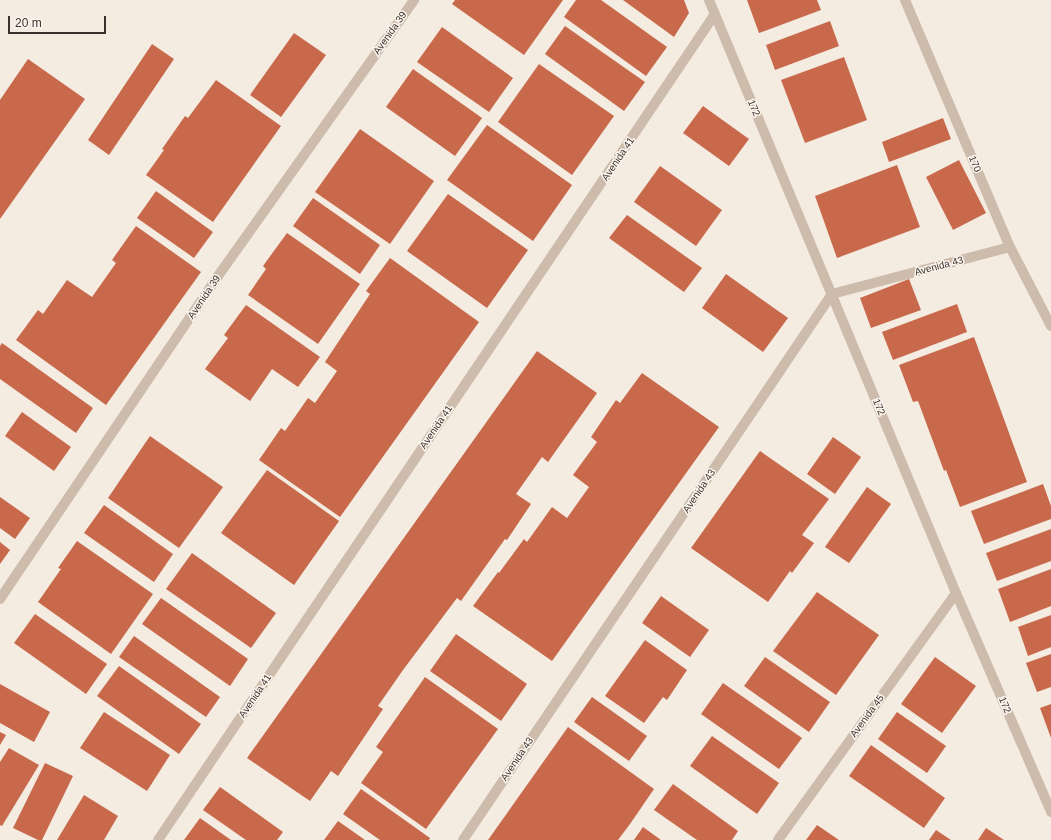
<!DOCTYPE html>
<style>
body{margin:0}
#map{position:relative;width:1051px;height:840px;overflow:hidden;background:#f4ebe1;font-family:Arial,sans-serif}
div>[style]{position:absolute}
.building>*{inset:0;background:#c8694b}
.service>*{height:10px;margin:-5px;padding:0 5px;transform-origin:5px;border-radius:5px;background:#cdbbac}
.minor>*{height:10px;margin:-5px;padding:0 5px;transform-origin:5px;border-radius:5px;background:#cdbbac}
span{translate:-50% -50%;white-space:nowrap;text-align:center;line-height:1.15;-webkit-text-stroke:3px #fbf5ee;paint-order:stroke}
.street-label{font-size:10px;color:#3b302b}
.scale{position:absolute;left:8px;top:16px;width:98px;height:18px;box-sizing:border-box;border:2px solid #3b302b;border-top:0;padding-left:5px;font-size:12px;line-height:14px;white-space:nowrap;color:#3b302b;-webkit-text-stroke:3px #fbf5ee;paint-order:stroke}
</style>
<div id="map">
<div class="building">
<div style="clip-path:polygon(455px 0,563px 0,524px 55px,452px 4px)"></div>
<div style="clip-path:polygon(576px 0,601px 0,667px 47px,646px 76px,564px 17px)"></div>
<div style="clip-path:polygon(623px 0,684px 0,689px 13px,674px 37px)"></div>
<div style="clip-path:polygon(747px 0,817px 0,821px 10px,759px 33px)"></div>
<div style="clip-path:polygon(830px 21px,839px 46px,775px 70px,766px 45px)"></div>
<div style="clip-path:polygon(565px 26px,645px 82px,624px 111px,545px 54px)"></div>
<div style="clip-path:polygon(442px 27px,513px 78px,489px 112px,417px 62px)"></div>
<div style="clip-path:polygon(294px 33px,326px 55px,281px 117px,250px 95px)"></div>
<div style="clip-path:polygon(152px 44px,174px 59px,109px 155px,88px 140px)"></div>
<div style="clip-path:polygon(844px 57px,867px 120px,805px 143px,781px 80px)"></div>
<div style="clip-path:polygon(28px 59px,85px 99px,0 219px,0 100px)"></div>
<div style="clip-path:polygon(539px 64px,614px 116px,572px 175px,498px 122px)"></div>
<div style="clip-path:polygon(413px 69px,482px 118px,455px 156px,386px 107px)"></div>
<div style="clip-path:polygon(216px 80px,281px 126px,213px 222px,146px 175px,164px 150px,162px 149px,185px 116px,188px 118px)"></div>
<div style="clip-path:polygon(703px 106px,749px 139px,729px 166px,683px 133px)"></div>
<div style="clip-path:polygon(943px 118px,951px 139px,889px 162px,882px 142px)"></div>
<div style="clip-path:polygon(487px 125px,572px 185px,533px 241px,447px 180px)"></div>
<div style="clip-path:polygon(360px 129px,434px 181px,390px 244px,315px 192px)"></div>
<div style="clip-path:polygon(959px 160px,986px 213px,953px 230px,926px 177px)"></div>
<div style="clip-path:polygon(897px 165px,920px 227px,837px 258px,815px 196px)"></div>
<div style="clip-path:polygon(660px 166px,722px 210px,696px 246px,634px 202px)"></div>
<div style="clip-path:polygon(156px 191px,213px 232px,194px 258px,137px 218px)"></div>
<div style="clip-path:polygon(448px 194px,528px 250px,487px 308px,407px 251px)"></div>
<div style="clip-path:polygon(313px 198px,380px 245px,360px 274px,293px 226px)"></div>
<div style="clip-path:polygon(627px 215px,702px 268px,684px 292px,609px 238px)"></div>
<div style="clip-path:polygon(136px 226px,201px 272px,106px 405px,16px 340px,38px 310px,43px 314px,67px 280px,92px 297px,116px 263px,112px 260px)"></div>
<div style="clip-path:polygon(287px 233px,360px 284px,318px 344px,248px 295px,266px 269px,263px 266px)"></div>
<div style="clip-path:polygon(390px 258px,479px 322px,340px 517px,259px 460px,281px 428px,285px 431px,308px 398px,315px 403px,337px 371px,325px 362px,370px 294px,366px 291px)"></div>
<div style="clip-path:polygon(726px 274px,788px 318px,763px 352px,702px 308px)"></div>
<div style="clip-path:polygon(909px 279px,921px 310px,871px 328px,860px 298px)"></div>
<div style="clip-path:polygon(957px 304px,967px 332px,893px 360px,882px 332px)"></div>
<div style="clip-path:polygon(246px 305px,320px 357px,298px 387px,272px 369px,250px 401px,205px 369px,228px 338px,224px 335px)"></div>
<div style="clip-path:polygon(974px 337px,1027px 482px,960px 507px,946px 470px,944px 471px,918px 401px,913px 402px,899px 365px)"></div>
<div style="clip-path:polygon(2px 343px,93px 408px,76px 433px,0 379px,0 346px)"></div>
<div style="clip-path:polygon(537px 351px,597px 393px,548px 462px,542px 457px,516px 494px,531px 504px,507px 540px,505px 539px,461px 601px,457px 598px,403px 670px,378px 706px,383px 709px,338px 776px,331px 771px,310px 801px,247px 758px)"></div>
<div style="clip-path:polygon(642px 373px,719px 427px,552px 661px,473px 606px,498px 572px,499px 573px,524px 539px,527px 542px,552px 507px,567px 518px,589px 487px,573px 475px,597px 442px,591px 437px,616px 400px,620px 403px)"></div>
<div style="clip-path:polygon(22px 412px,71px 447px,54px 471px,5px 436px)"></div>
<div style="clip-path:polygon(150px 436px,223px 487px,179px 548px,108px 498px)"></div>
<div style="clip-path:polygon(833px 437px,861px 457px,835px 494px,807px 474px)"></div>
<div style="clip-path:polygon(760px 451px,829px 499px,802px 535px,814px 543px,792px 573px,790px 571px,768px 602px,691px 548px)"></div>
<div style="clip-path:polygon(267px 470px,339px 521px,294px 585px,221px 533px)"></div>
<div style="clip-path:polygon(1043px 484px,1051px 506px,1051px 519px,984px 544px,971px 511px)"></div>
<div style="clip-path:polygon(867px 487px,891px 504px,849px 563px,825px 547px)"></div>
<div style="clip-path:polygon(0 497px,30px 518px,15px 539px,0 528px)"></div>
<div style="clip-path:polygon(104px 505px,173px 554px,154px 582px,84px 533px)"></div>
<div style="clip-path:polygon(1051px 529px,1051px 561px,997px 581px,986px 553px)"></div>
<div style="clip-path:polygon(77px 541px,153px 594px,111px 654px,38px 602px,61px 569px,58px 568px)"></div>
<div style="clip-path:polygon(0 542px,10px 550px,0 564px)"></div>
<div style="clip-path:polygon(192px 553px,276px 613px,251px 648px,166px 589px)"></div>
<div style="clip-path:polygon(1051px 569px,1051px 606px,1010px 622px,998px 589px)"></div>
<div style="clip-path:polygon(817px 592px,879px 635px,836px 695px,773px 651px)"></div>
<div style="clip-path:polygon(661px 596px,709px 630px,690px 657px,642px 623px)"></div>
<div style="clip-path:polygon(161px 598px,248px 659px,230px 686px,142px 624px)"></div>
<div style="clip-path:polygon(35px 614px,107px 664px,86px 694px,14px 643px)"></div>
<div style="clip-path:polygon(1051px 615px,1051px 647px,1028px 656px,1018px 627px)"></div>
<div style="clip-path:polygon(456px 634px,527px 684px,501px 721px,430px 671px)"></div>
<div style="clip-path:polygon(134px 636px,220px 697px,206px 717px,119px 657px)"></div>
<div style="clip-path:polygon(645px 640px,687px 670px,667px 700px,663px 697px,644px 723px,605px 696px)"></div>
<div style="clip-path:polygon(1051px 654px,1051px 687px,1037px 692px,1026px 663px)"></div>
<div style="clip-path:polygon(765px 657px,830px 702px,809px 732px,744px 686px)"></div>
<div style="clip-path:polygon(935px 657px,976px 686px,942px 733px,901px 704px)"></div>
<div style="clip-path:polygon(119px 666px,201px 724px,179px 754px,97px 696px)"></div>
<div style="clip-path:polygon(425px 677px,498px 729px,426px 829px,361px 783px,383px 752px,376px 747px)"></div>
<div style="clip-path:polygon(723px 683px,802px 738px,779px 769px,701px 714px)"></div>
<div style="clip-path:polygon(0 684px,50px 712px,34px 742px,0 723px)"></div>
<div style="clip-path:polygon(592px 697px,647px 736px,629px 761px,574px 722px)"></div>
<div style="clip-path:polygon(1051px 704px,1051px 738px,1040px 708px)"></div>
<div style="clip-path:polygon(104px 712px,170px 755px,147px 791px,80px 748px)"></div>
<div style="clip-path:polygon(897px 712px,946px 746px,927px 773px,878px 739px)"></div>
<div style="clip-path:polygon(568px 727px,654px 789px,630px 824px,618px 840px,488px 840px)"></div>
<div style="clip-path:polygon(0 732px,6px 735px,0 745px)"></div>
<div style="clip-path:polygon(712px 736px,779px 783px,757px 814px,690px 766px)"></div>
<div style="clip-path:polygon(871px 745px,945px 798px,924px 828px,849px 776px)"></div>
<div style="clip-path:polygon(9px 748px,39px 765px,2px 826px,0 825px,0 762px)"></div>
<div style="clip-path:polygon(45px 763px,73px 776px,42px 840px,38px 840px,13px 828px)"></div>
<div style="clip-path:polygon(673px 784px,738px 831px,732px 840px,697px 840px,654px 810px)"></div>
<div style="clip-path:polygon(220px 787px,283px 832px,277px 840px,246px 840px,203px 810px)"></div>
<div style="clip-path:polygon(361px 789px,430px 838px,429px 840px,380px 840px,343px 814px)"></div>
<div style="clip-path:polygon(84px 795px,118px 816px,104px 840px,57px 840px)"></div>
<div style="clip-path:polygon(200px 818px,231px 840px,184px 840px)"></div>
<div style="clip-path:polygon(338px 821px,365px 840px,324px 840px)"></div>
<div style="clip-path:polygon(817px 825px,839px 840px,806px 840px)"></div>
<div style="clip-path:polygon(643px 827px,661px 840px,634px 840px)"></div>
<div style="clip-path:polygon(986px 828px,1004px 840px,978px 840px)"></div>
<div style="clip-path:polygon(936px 830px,951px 840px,929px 840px)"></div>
</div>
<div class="service">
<div style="left:905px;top:0;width:268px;rotate:67deg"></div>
<div style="left:1010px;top:247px;width:89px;rotate:62.6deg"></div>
</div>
<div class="minor">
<div style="left:709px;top:0;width:642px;rotate:67.39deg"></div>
<div style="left:956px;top:593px;width:239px;rotate:66.5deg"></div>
<div style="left:0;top:599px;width:390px;rotate:-56deg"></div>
<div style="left:218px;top:276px;width:339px;rotate:-54.6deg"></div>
<div style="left:158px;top:840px;width:996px;rotate:-56.01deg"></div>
<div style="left:463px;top:840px;width:659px;rotate:-55.95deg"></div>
<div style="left:832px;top:294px;width:184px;rotate:-14.8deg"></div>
<div style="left:778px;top:840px;width:304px;rotate:-54.2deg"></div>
</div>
<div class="street-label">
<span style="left:390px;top:33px;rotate:-55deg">Avenida 39</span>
<span style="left:754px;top:108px;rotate:67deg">172</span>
<span style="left:618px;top:159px;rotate:-56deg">Avenida 41</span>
<span style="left:975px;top:164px;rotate:67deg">170</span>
<span style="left:939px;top:266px;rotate:-15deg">Avenida 43</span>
<span style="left:204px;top:297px;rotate:-56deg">Avenida 39</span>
<span style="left:879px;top:407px;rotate:67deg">172</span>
<span style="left:436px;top:427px;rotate:-56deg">Avenida 41</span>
<span style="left:699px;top:491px;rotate:-56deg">Avenida 43</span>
<span style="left:255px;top:696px;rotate:-56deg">Avenida 41</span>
<span style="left:1005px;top:705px;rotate:67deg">172</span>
<span style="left:867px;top:716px;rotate:-54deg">Avenida 45</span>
<span style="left:517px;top:759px;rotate:-56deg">Avenida 43</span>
</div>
<div class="scale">20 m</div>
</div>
